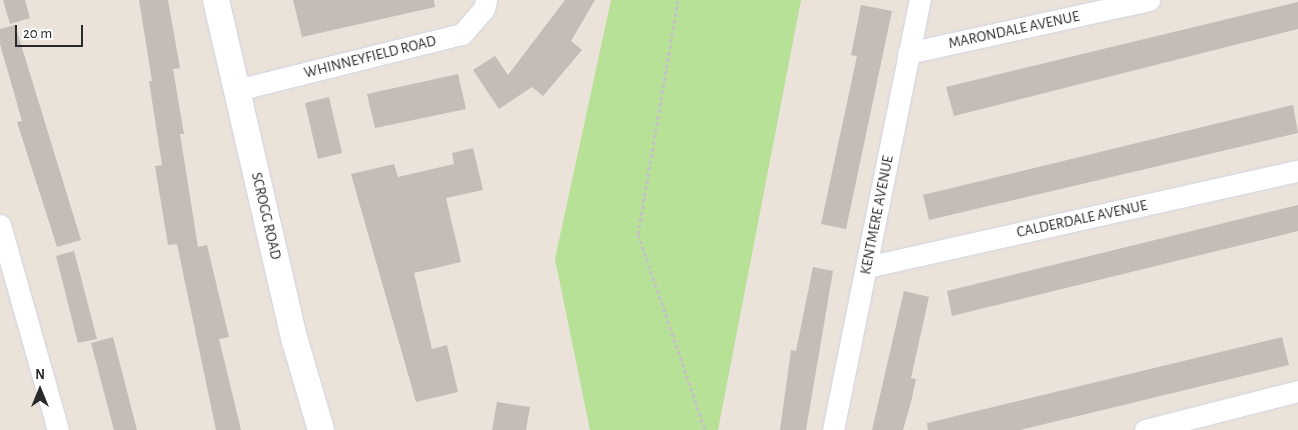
<!DOCTYPE html>
<style>
body{margin:0}
#map{position:relative;width:1298px;height:430px;overflow:hidden;background:#ebe2da;font-family:"Alegreya Sans",sans-serif}
div>[style]{position:absolute}
.green>*{inset:0;background:#b7e197}
.building>*{inset:0;background:#c3bcb7}
.path>*{height:3px;margin-top:-1.5px;transform-origin:0;background:repeating-linear-gradient(90deg,#c3c3c3 0 4px,transparent 0 6.5px)}
.roads{filter:drop-shadow(0 0 1px #d0d5e2) drop-shadow(0 0 1px #d0d5e2)}
.minor>*{height:21px;margin:-10.5px;padding:0 10.5px;transform-origin:10.5px;border-radius:10.5px;background:#fff}
.tertiary>*{height:26px;margin:-13px;padding:0 13px;transform-origin:13px;border-radius:13px;background:#fff}
span{translate:-50% -50%;white-space:nowrap;text-align:center;line-height:1.15;-webkit-text-stroke:5px #fff;paint-order:stroke}
.street-label{font-size:15px;color:#292929}
.north{position:absolute;left:15px;top:365px;width:50px;height:50px;-webkit-text-stroke:4px #fff;paint-order:stroke;rotate:0deg;font-size:14px;font-weight:700;line-height:20px;text-align:center;color:#292929}
.north::after{content:'';display:block;margin:auto;width:18px;height:22px;background:#292929;clip-path:polygon(50% 0,100% 100%,50% 72%,0 100%)}
.scale{position:absolute;left:15px;top:25px;width:68px;height:22px;box-sizing:border-box;border:2px solid #292929;border-top:0;padding-left:6px;font-size:15px;line-height:18px;white-space:nowrap;color:#292929;-webkit-text-stroke:4px #fff;paint-order:stroke}
</style>
<div id="map">
<div class="green">
<div style="clip-path:polygon(611px 0,801px 0,718px 430px,590px 430px,555px 259px)"></div>
</div>
<div class="building">
<div style="clip-path:polygon(3px 0,25px 0,30px 18px,10px 24px)"></div>
<div style="clip-path:polygon(139px 0,168px 0,180px 68px,173px 69px,184px 134px,180px 134px,198px 247px,207px 245px,229px 337px,219px 339px,241px 430px,216px 430px,177px 244px,168px 245px,155px 166px,162px 165px,149px 81px,152px 81px)"></div>
<div style="clip-path:polygon(293px 0,434px 0,435px 7px,302px 37px)"></div>
<div style="clip-path:polygon(565px 0,595px 0,571px 41px,582px 50px,543px 96px,532px 87px,499px 109px,473px 70px,495px 56px,508px 75px)"></div>
<div style="clip-path:polygon(1298px 2px,1298px 29px,954px 116px,946px 87px)"></div>
<div style="clip-path:polygon(861px 5px,892px 11px,846px 229px,821px 224px,857px 56px,851px 55px)"></div>
<div style="clip-path:polygon(15px 25px,81px 240px,57px 247px,17px 122px,22px 121px,0 44px,0 29px)"></div>
<div style="clip-path:polygon(458px 74px,466px 109px,375px 128px,367px 94px)"></div>
<div style="clip-path:polygon(329px 97px,342px 153px,318px 159px,305px 103px)"></div>
<div style="clip-path:polygon(1293px 105px,1298px 133px,929px 220px,923px 195px)"></div>
<div style="clip-path:polygon(473px 148px,483px 190px,446px 198px,461px 262px,414px 273px,432px 349px,447px 345px,458px 392px,416px 402px,351px 174px,394px 164px,398px 177px,454px 164px,452px 153px)"></div>
<div style="clip-path:polygon(1298px 205px,1298px 231px,952px 316px,947px 291px)"></div>
<div style="clip-path:polygon(74px 251px,97px 339px,78px 343px,56px 256px)"></div>
<div style="clip-path:polygon(813px 267px,833px 271px,806px 430px,780px 430px,791px 350px,796px 351px)"></div>
<div style="clip-path:polygon(904px 291px,929px 297px,911px 378px,916px 379px,911px 402px,903px 430px,872px 430px)"></div>
<div style="clip-path:polygon(113px 337px,137px 430px,114px 430px,91px 343px)"></div>
<div style="clip-path:polygon(1282px 337px,1289px 365px,1020px 430px,928px 430px,927px 423px)"></div>
<div style="clip-path:polygon(497px 402px,530px 407px,526px 430px,492px 430px)"></div>
</div>
<div class="path">
<div style="left:678px;top:0;width:237px;rotate:99.7deg"></div>
<div style="left:638px;top:234px;width:207px;rotate:71.1deg"></div>
</div>
<div class="roads">
<div class="minor">
<div style="left:908px;top:53px;width:247px;rotate:-12.4deg"></div>
<div style="left:237px;top:90px;width:232px;rotate:-14deg"></div>
<div style="left:462px;top:34px;width:33px;rotate:-49deg"></div>
<div style="left:484px;top:9px;width:9px;rotate:-77deg"></div>
<div style="left:0;top:225px;width:213px;rotate:74.2deg"></div>
<div style="left:867px;top:267px;width:442px;rotate:-12.6deg"></div>
<div style="left:833px;top:430px;width:439px;rotate:-78.6deg"></div>
<div style="left:1145px;top:430px;width:158px;rotate:-14.3deg"></div>
</div>
<div class="tertiary">
<div style="left:216px;top:0;width:350px;rotate:77deg"></div>
<div style="left:295px;top:341px;width:93px;rotate:73.7deg"></div>
</div>
</div>
<div class="street-label">
<span style="left:1014px;top:30px;rotate:-12deg">MARONDALE AVENUE</span>
<span style="left:370px;top:57px;rotate:-14deg">WHINNEYFIELD ROAD</span>
<span style="left:877px;top:215px;rotate:-79deg">KENTMERE AVENUE</span>
<span style="left:266px;top:216px;rotate:77deg">SCROGG ROAD</span>
<span style="left:1082px;top:219px;rotate:-12deg">CALDERDALE AVENUE</span>
</div>
<div class="north">N</div>
<div class="scale">20 m</div>
</div>
